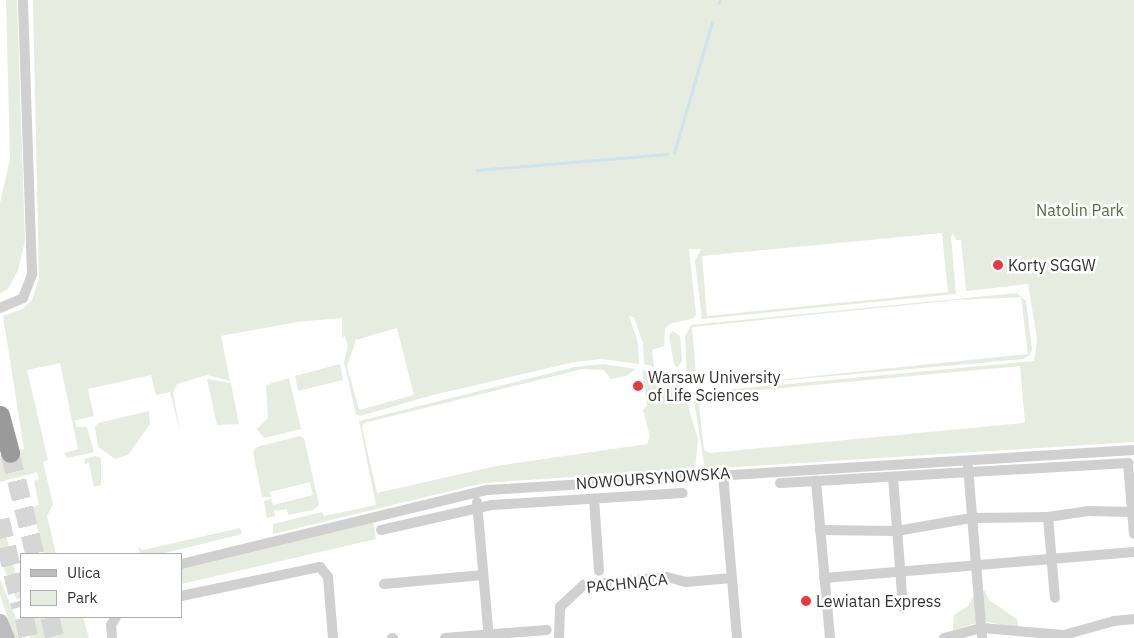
<!DOCTYPE html>
<meta charset="utf-8">
<style>
body{margin:0}
#map{position:relative;width:1134px;height:638px;overflow:hidden;background:#fff;font-family:"IBM Plex Sans",sans-serif}
div>[style]{position:absolute}
.green>*{inset:0;background:#e6ecdf}
.stream>*{height:2.5px;margin:-1.25px;padding:0 1.25px;transform-origin:1.25px;border-radius:1.25px;background:#cfe2ee}
.highway-tunnel>*{height:19px;margin-top:-9.5px;transform-origin:0;background:repeating-linear-gradient(90deg,#d6d6d6 0 19px,transparent 0 28px)}
.street>*{height:10px;margin:-5px;padding:0 5px;transform-origin:5px;border-radius:5px;background:#d0d0d0}
.secondary>*{height:15px;margin:-7.5px;padding:0 7.5px;transform-origin:7.5px;border-radius:7.5px;background:#bdbdbd}
.highway>*{height:19px;margin:-9.5px;padding:0 9.5px;transform-origin:9.5px;border-radius:9.5px;background:#9a9a9a}
.dots>*{width:14px;height:14px;translate:-50% -50%;box-sizing:border-box;border:2px solid #fff;border-radius:50%}
span{translate:-50% -50%;white-space:nowrap;text-align:center;line-height:1.15;-webkit-text-stroke:5px #fff;paint-order:stroke}
.park-label{font-size:16px;color:#56703f}
.poi-label{font-size:16px;color:#333}
.left{translate:0 -50%;text-align:left}
.street-label{font-size:16px;color:#333}
.legend{position:absolute;left:20px;top:553px;width:162px;height:65px;box-sizing:border-box;background:#fff;border:1px solid #adadad;margin:0;padding:6px 9px;list-style:none;font-size:15px;color:#333}
.legend li{display:flex;align-items:center;gap:10px;height:25px}
.legend b{width:25px;border:1px solid #adadad}
</style>
<div id="map">
<div class="green">
<div style="clip-path:polygon(6px 0,17px 0,25px 241px,18px 270px,8px 289px,0 294px,0 203px,10px 159px)"></div>
<div style="clip-path:polygon(evenodd,33px 0,1134px 0,1134px 442px,705px 469px,694px 401px,700px 393px,698px 397px,704px 450px,710px 453px,1022px 423px,1025px 422px,1020px 366px,704px 395px,702px 392px,1034px 361px,1037px 339px,1028px 284px,966px 291px,961px 240px,956px 240px,953px 233px,951px 237px,956px 294px,702px 319px,695px 261px,701px 249px,689px 249px,696px 315px,692px 319px,672px 323px,665px 328px,664px 346px,652px 350px,654px 367px,644px 364px,643px 344px,634px 317px,629px 316px,638px 343px,639px 364px,602px 359px,574px 362px,429px 396px,360px 416px,356px 414px,344px 362px,348px 346px,345px 336px,342px 337px,342px 318px,297px 322px,221px 336px,230px 381px,207px 375px,177px 384px,173px 393px,180px 432px,170px 392px,156px 395px,151px 375px,88px 389px,94px 416px,74px 421px,77px 427px,87px 427px,94px 452px,67px 458px,64px 453px,78px 449px,60px 363px,27px 370px,48px 460px,43px 462px,53px 504px,47px 516px,56px 554px,44px 554px,32px 507px,39px 505px,34px 481px,39px 479px,37px 472px,0 482px,0 455px,24px 449px,3px 316px,22px 309px,32px 300px,39px 279px,33px 0,942px 233px,948px 292px,707px 316px,702px 256px,942px 233px,33px 0,397px 328px,414px 395px,359px 410px,347px 366px,356px 340px,397px 328px)"></div>
<div style="clip-path:polygon(1017px 293px,1026px 301px,1032px 349px,1030px 355px,1023px 359px,699px 388px,1028px 354px,1021px 297px,957px 300px,692px 327px,697px 387px,687px 381px,685px 336px,691px 325px)"></div>
<div style="clip-path:polygon(672px 331px,680px 336px,682px 361px,677px 368px,674px 364px,669px 336px)"></div>
<div style="clip-path:polygon(340px 364px,343px 380px,298px 391px,295px 376px)"></div>
<div style="clip-path:polygon(603px 364px,636px 369px,626px 376px,611px 379px,604px 370px,583px 369px,364px 423px,362px 428px,377px 493px,496px 466px,647px 444px,650px 437px,643px 410px,647px 406px,642px 370px,668px 375px,683px 388px,698px 440px,695px 469px,483px 483px,273px 534px,273px 524px,322px 512px,324px 516px,376px 505px,359px 421px,575px 367px)"></div>
<div style="clip-path:polygon(289px 378px,301px 429px,264px 438px,257px 429px,268px 418px,266px 385px)"></div>
<div style="clip-path:polygon(207px 379px,231px 383px,239px 424px,217px 425px)"></div>
<div style="clip-path:polygon(149px 411px,150px 424px,129px 454px,115px 459px,98px 447px,95px 427px,98px 423px)"></div>
<div style="clip-path:polygon(300px 436px,304px 438px,319px 505px,313px 510px,288px 515px,287px 509px,274px 511px,275px 516px,267px 518px,264px 501px,271px 499px,273px 505px,313px 495px,310px 482px,270px 492px,271px 497px,262px 497px,253px 452px,257px 447px)"></div>
<div style="clip-path:polygon(96px 456px,101px 458px,101px 485px,94px 487px,89px 463px,85px 464px,84px 459px)"></div>
<div style="clip-path:polygon(373px 520px,376px 539px,181px 584px,181px 568px)"></div>
<div style="clip-path:polygon(3px 522px,17px 580px,21px 579px,21px 598px,17px 600px,0 559px,0 523px)"></div>
<div style="clip-path:polygon(240px 528px,242px 534px,161px 554px,140px 554px,138px 547px,143px 550px)"></div>
<div style="clip-path:polygon(0 579px,15px 616px,22px 638px,14px 638px,0 594px)"></div>
<div style="clip-path:polygon(985px 591px,989px 600px,1017px 619px,1019px 629px,984px 621px,953px 630px,954px 615px,968px 606px,975px 593px)"></div>
<div style="clip-path:polygon(23px 617px,83px 617px,89px 638px,30px 638px)"></div>
</div>
<div class="stream">
<div style="left:719px;top:3px;width:3px;rotate:-72deg"></div>
<div style="left:674px;top:153px;width:136px;rotate:-73.8deg"></div>
<div style="left:477px;top:170px;width:191px;rotate:-4.8deg"></div>
</div>
<div class="highway-tunnel">
<div style="left:10px;top:453px;width:104px;rotate:76.1deg"></div>
<div style="left:0;top:519px;width:90px;rotate:76.6deg"></div>
<div style="left:24px;top:617px;width:22px;rotate:77deg"></div>
<div style="left:50px;top:617px;width:22px;rotate:77deg"></div>
</div>
<div class="street">
<div style="left:0;top:308px;width:25px;rotate:-23deg"></div>
<div style="left:23px;top:298px;width:26px;rotate:-69deg"></div>
<div style="left:32px;top:274px;width:274px;rotate:-91.9deg"></div>
<div style="left:968px;top:467px;width:172px;rotate:85.3deg"></div>
<div style="left:723px;top:474px;width:165px;rotate:85.1deg"></div>
<div style="left:893px;top:477px;width:131px;rotate:85.6deg"></div>
<div style="left:780px;top:483px;width:36px;rotate:-3deg"></div>
<div style="left:594px;top:499px;width:72px;rotate:86deg"></div>
<div style="left:477px;top:502px;width:137px;rotate:85deg"></div>
<div style="left:1048px;top:517px;width:81px;rotate:85.1deg"></div>
<div style="left:381px;top:530px;width:114px;rotate:-12.7deg"></div>
<div style="left:492px;top:505px;width:191px;rotate:-3.6deg"></div>
<div style="left:820px;top:530px;width:77px;rotate:0.7deg"></div>
<div style="left:897px;top:531px;width:75px;rotate:-10deg"></div>
<div style="left:971px;top:518px;width:77px;rotate:-0.7deg"></div>
<div style="left:1048px;top:517px;width:40px;rotate:-8.5deg"></div>
<div style="left:1088px;top:511px;width:44px;rotate:1.3deg"></div>
<div style="left:181px;top:564px;width:316px;rotate:-13.6deg"></div>
<div style="left:488px;top:490px;width:647px;rotate:-3.54deg"></div>
<div style="left:824px;top:578px;width:311px;rotate:-4.8deg"></div>
<div style="left:384px;top:584px;width:99px;rotate:-5.2deg"></div>
<div style="left:181px;top:596px;width:142px;rotate:-11.8deg"></div>
<div style="left:320px;top:567px;width:13px;rotate:51deg"></div>
<div style="left:328px;top:577px;width:61px;rotate:85.3deg"></div>
<div style="left:112px;top:638px;width:13px;rotate:-94deg"></div>
<div style="left:111px;top:625px;width:9px;rotate:-58deg"></div>
<div style="left:392px;top:638px;width:1px"></div>
<div style="left:445px;top:638px;width:102px;rotate:-4.5deg"></div>
<div style="left:559px;top:638px;width:31px;rotate:-88deg"></div>
<div style="left:560px;top:607px;width:33px;rotate:-43deg"></div>
<div style="left:584px;top:585px;width:83px;rotate:-5.5deg"></div>
<div style="left:667px;top:577px;width:20px;rotate:15deg"></div>
<div style="left:686px;top:582px;width:46px;rotate:-5deg"></div>
<div style="left:830px;top:638px;width:158px;rotate:-95.1deg"></div>
<div style="left:816px;top:481px;width:313px;rotate:-3.3deg"></div>
<div style="left:1128px;top:463px;width:71px;rotate:85.2deg"></div>
<div style="left:944px;top:638px;width:39px;rotate:-15deg"></div>
<div style="left:982px;top:628px;width:82px;rotate:4.9deg"></div>
<div style="left:1064px;top:635px;width:52px;rotate:-15.6deg"></div>
<div style="left:1114px;top:621px;width:20px;rotate:-6deg"></div>
</div>
<div class="secondary">
<div style="left:0;top:621px;width:18px;rotate:68deg"></div>
</div>
<div class="highway">
<div style="left:0;top:415px;width:39px;rotate:75deg"></div>
</div>
<div class="dots">
<div style="left:998px;top:265px;background:#e63946"></div>
<div style="left:638px;top:386px;background:#e63946"></div>
<div style="left:806px;top:601px;background:#e63946"></div>
</div>
<div class="park-label">
<span style="left:1080px;top:210px">Natolin Park</span>
</div>
<div class="poi-label">
<span class="left" style="left:1008px;top:265px">Korty SGGW</span>
<span class="left" style="left:648px;top:386px">Warsaw University<br>of Life Sciences</span>
<span class="left" style="left:816px;top:601px">Lewiatan Express</span>
</div>
<div class="street-label">
<span style="left:653px;top:478px;rotate:-4deg">NOWOURSYNOWSKA</span>
<span style="left:627px;top:583px;rotate:-6deg">PACHNĄCA</span>
</div>
<ul class="legend">
<li><b style="height:6px;background:#bdbdbd"></b>Ulica</li>
<li><b style="height:14px;background:#e6ecdf"></b>Park</li>
</ul>
</div>
